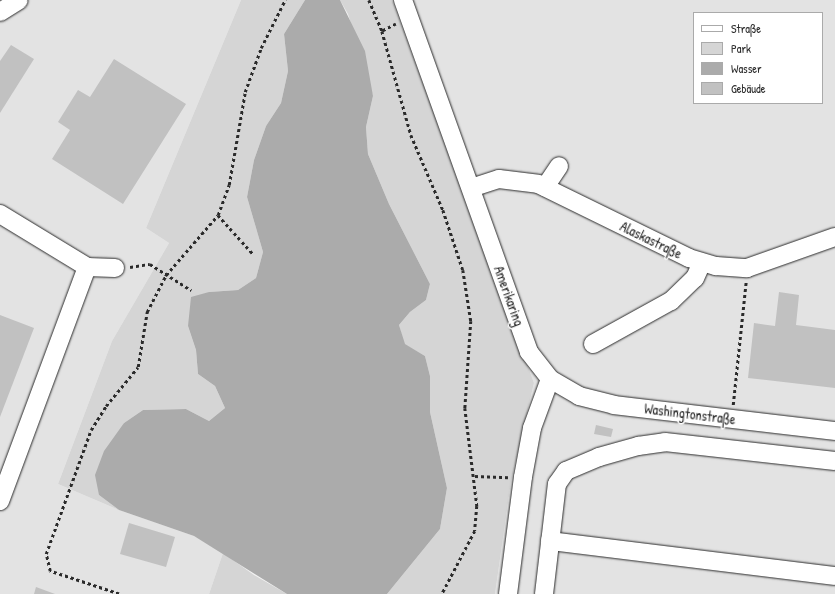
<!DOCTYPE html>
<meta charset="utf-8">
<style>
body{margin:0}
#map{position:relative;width:835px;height:594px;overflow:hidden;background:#f2f2f2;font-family:"Patrick Hand",sans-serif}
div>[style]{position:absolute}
.built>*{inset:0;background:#e3e3e3}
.green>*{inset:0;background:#d5d5d5}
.water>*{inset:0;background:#ababab}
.building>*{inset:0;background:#c1c1c1}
.path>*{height:2.5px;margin-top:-1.25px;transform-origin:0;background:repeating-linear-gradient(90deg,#2b2b2b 0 3px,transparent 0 6px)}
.roads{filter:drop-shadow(0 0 1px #2b2b2b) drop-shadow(0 0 1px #2b2b2b)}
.minor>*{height:18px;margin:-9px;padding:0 9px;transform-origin:9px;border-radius:9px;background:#fff}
span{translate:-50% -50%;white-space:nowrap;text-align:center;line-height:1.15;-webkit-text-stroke:3px #fff;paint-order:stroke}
.street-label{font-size:14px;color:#2b2b2b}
.legend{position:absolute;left:693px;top:12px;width:130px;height:92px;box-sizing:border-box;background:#fff;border:1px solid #aaa;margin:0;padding:5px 7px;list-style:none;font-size:12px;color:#2b2b2b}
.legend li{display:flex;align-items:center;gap:8px;height:20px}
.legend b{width:20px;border:1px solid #aaa}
</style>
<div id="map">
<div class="built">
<div style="clip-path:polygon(0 0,241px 0,146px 228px,169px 243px,112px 341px,58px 484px,119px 510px,194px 536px,223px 553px,209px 594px,0 594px)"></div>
<div style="clip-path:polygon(evenodd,392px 0,835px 0,835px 594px,495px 594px,511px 482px,534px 383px,392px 0,694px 13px,822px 13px,822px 103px,694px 103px,694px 13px)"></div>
</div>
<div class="green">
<div style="clip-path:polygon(241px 0,305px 0,284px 34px,288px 71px,281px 103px,266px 126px,254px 160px,247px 197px,263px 252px,256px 278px,238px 290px,209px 292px,188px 326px,196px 350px,198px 374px,215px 386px,225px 408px,209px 421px,186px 409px,143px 410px,124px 423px,99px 495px,119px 510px,58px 484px,112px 341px,169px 243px,146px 228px)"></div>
<div style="clip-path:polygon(340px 0,392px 0,534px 383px,511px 482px,495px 594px,387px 594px,440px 529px,447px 488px,430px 412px,430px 376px,425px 356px,404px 344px,399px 325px,410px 312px,426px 300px,430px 284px,389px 204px,368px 154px,366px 127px,373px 96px,348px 14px)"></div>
<div style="clip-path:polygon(223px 553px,254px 575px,287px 594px,209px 594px)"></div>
</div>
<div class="water">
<div style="clip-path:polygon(305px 0,340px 0,365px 51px,373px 96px,366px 127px,368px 154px,389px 204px,430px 284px,426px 300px,410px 312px,399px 325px,405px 344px,425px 356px,430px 376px,430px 412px,447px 488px,440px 529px,387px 594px,287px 594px,194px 536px,119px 510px,99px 495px,95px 475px,104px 451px,124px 423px,143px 410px,186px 409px,209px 421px,225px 408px,215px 386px,198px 374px,196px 350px,188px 326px,191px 297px,209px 292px,238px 290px,256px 278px,263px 252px,247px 197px,254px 160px,266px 126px,281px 103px,288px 71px,284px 34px)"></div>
</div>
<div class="building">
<div style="clip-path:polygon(11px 45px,34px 59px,0 113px,0 61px)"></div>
<div style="clip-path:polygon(114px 59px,186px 104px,123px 204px,52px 159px,70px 130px,58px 122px,78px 90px,90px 97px)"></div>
<div style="clip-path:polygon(779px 292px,799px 295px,796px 325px,835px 330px,835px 388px,748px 378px,754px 323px,775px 326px)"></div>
<div style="clip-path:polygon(0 315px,34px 328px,0 417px)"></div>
<div style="clip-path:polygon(596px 425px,613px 429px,611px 437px,594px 434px)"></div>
<div style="clip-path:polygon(129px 523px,175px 537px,166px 567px,120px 554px)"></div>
<div style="clip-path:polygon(36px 587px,55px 594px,34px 594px)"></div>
</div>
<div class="path">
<div style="left:369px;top:0;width:34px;rotate:67deg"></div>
<div style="left:396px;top:24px;width:16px;rotate:153deg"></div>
<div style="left:382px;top:31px;width:108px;rotate:74.4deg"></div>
<div style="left:411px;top:135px;width:82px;rotate:66.9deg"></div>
<div style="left:443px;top:210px;width:63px;rotate:71.6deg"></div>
<div style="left:463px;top:270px;width:52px;rotate:81.1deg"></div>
<div style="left:471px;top:321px;width:87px;rotate:93.9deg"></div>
<div style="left:465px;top:408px;width:99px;rotate:83deg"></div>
<div style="left:477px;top:506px;width:25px;rotate:95deg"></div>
<div style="left:475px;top:531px;width:71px;rotate:117.6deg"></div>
<div style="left:218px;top:215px;width:52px;rotate:48.1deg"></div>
<div style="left:130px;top:267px;width:20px;rotate:-9deg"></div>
<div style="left:150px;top:264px;width:49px;rotate:32.4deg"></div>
<div style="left:733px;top:405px;width:124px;rotate:-84deg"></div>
<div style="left:475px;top:476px;width:33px;rotate:2deg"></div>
<div style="left:119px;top:594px;width:73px;rotate:-161.6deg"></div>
<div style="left:50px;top:571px;width:17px;rotate:-103deg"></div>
<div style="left:46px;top:554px;width:132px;rotate:-70.1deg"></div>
<div style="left:91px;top:430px;width:28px;rotate:-58deg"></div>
<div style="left:106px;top:406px;width:50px;rotate:-50.6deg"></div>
<div style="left:138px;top:367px;width:56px;rotate:-80.7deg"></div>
<div style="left:147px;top:312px;width:42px;rotate:-62.8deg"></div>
<div style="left:166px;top:275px;width:79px;rotate:-49.1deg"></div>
<div style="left:218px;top:215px;width:32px;rotate:-70deg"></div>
<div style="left:229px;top:185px;width:94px;rotate:-80.2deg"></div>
<div style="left:245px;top:92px;width:47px;rotate:-70deg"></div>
<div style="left:261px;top:48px;width:54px;rotate:-63.4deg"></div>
</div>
<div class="roads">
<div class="minor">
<div style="left:403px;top:0;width:374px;rotate:70.3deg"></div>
<div style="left:529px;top:352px;width:34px;rotate:52deg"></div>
<div style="left:550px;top:379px;width:34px;rotate:30deg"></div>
<div style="left:579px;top:396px;width:36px;rotate:14deg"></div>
<div style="left:614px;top:405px;width:223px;rotate:6.7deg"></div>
<div style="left:0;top:12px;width:22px;rotate:-32deg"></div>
<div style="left:545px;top:187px;width:25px;rotate:-56deg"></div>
<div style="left:471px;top:188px;width:29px;rotate:-18deg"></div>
<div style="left:499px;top:179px;width:39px;rotate:7deg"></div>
<div style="left:538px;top:184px;width:168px;rotate:26.1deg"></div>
<div style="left:689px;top:258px;width:28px;rotate:17deg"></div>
<div style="left:716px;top:266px;width:31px;rotate:4deg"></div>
<div style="left:747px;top:268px;width:93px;rotate:-19.4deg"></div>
<div style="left:0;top:214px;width:102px;rotate:31.3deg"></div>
<div style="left:87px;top:267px;width:28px;rotate:2deg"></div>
<div style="left:593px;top:344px;width:89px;rotate:-28.9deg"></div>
<div style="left:671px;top:301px;width:33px;rotate:-44deg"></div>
<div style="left:695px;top:278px;width:17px;rotate:-66deg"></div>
<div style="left:0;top:501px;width:250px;rotate:-69.6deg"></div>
<div style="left:550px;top:541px;width:287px;rotate:7deg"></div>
<div style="left:508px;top:594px;width:118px;rotate:-82.7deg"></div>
<div style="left:523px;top:477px;width:50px;rotate:-79.6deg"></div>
<div style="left:532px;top:428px;width:52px;rotate:-69.8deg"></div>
<div style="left:544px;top:594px;width:111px;rotate:-83.3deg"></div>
<div style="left:557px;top:484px;width:16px;rotate:-55deg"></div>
<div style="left:566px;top:471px;width:36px;rotate:-23deg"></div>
<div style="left:599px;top:457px;width:41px;rotate:-15.8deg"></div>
<div style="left:638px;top:446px;width:27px;rotate:-8deg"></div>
<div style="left:665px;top:442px;width:171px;rotate:6.4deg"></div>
</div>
</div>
<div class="street-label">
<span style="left:651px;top:240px;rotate:26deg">Alaskastraße</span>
<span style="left:509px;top:296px;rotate:70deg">Amerikaring</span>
<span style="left:690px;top:414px;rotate:7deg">Washingtonstraße</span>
</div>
<ul class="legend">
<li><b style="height:5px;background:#fff"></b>Straße</li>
<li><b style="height:11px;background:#d5d5d5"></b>Park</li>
<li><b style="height:11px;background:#ababab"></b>Wasser</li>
<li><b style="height:11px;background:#c1c1c1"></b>Gebäude</li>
</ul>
</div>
